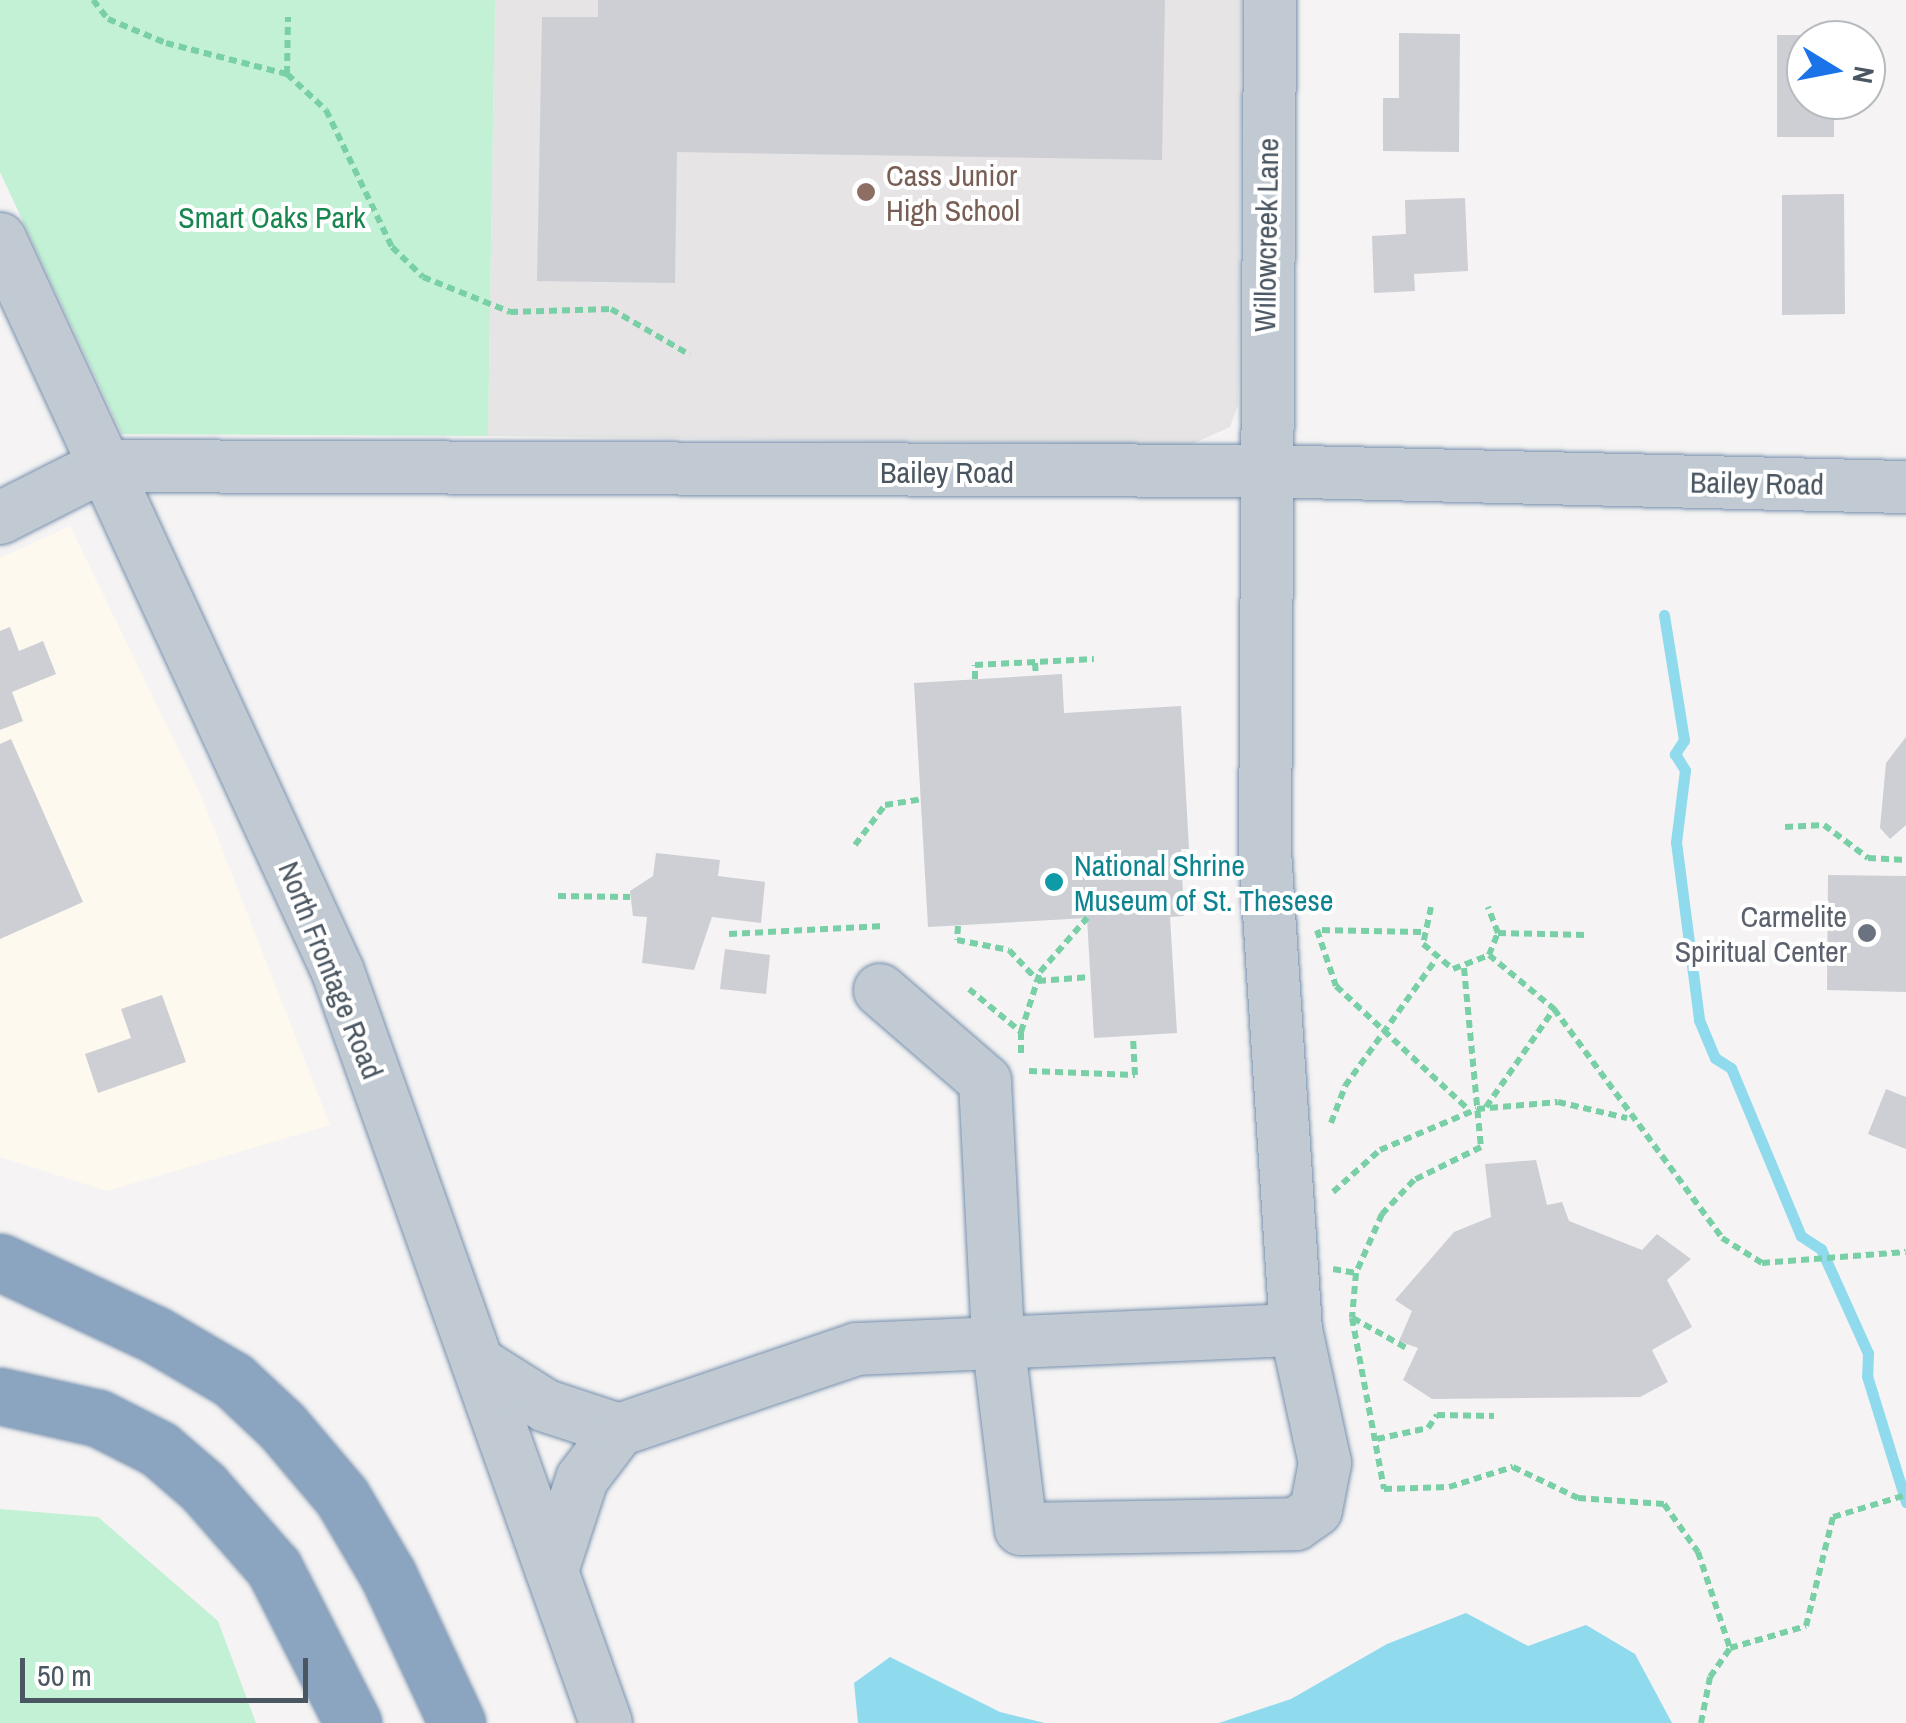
<!DOCTYPE html>
<style>
body{margin:0}
#map{position:relative;width:1906px;height:1723px;overflow:hidden;background:#f5f3f3;font-family:"Archivo Narrow",sans-serif}
div>[style]{position:absolute}
.commercial>*{inset:0;background:#fdf9ef}
.education>*{inset:0;background:#e6e4e5}
.green>*{inset:0;background:#c3f1d5}
.water>*{inset:0;background:#90daee}
.stream>*{height:11px;margin:-5.5px;padding:0 5.5px;transform-origin:5.5px;border-radius:5.5px;background:#90daee}
.building>*{inset:0;background:#cdcfd5}
.path>*{height:6px;margin-top:-3px;transform-origin:0;background:repeating-linear-gradient(90deg,#7ad0a6 0 8px,transparent 0 13px)}
.roads{filter:drop-shadow(0 0 2px #7690ad) drop-shadow(0 0 2px #7690ad)}
.minor>*{height:52px;margin:-26px;padding:0 26px;transform-origin:26px;border-radius:26px;background:#c1cad2}
.highway>*{height:55px;margin:-27.5px;padding:0 27.5px;transform-origin:27.5px;border-radius:27.5px;background:#8ba5c1}
.dots>*{width:28px;height:28px;translate:-50% -50%;box-sizing:border-box;border:5px solid #fff;border-radius:50%}
span{translate:-50% -50%;white-space:nowrap;text-align:center;line-height:1.15;-webkit-text-stroke:8px #fff;paint-order:stroke}
.education-label{font-size:30px;color:#785e54}
.left{translate:0 -50%;text-align:left}
.park-label{font-size:30px;color:#17864f}
.street-label{font-size:30px;color:#4a5661}
.culture-label{font-size:30px;color:#0d838f}
.worship-label{font-size:30px;color:#5b616d}
.right{translate:-100% -50%;text-align:right}
.north{position:absolute;left:1786px;top:20px;width:100px;height:100px;box-sizing:border-box;background:#fff;border:2px solid #b7bbc0;border-radius:50%;rotate:100deg;font-size:28px;font-weight:700;line-height:40px;text-align:center;color:#4a5661}
.north::after{content:'';display:block;margin:auto;width:35px;height:45px;background:#1a73e8;clip-path:polygon(50% 0,100% 100%,50% 72%,0 100%)}
.scale{position:absolute;left:20px;top:1658px;width:288px;height:45px;box-sizing:border-box;border:5px solid #4a5661;border-top:0;padding-left:12px;font-size:30px;line-height:35px;white-space:nowrap;color:#4a5661;-webkit-text-stroke:8px #fff;paint-order:stroke}
</style>
<div id="map">
<div class="commercial">
<div style="clip-path:polygon(70px 526px,203px 800px,330px 1125px,107px 1191px,0 1157px,0 558px)"></div>
</div>
<div class="education">
<div style="clip-path:polygon(495px 0,1242px 0,1238px 405px,1230px 427px,1190px 445px,488px 436px)"></div>
</div>
<div class="green">
<div style="clip-path:polygon(0 0,495px 0,488px 436px,122px 434px,0 172px)"></div>
<div style="clip-path:polygon(0 1509px,98px 1517px,218px 1621px,256px 1723px,0 1723px)"></div>
</div>
<div class="water">
<div style="clip-path:polygon(1466px 1613px,1528px 1646px,1586px 1625px,1635px 1654px,1672px 1723px,1219px 1723px,1291px 1699px,1387px 1644px)"></div>
<div style="clip-path:polygon(890px 1657px,1000px 1712px,1045px 1723px,858px 1723px,854px 1683px)"></div>
</div>
<div class="stream">
<div style="left:1664px;top:615px;width:127px;rotate:80.9deg"></div>
<div style="left:1684px;top:740px;width:17px;rotate:123deg"></div>
<div style="left:1675px;top:754px;width:19px;rotate:58deg"></div>
<div style="left:1685px;top:770px;width:73px;rotate:97.1deg"></div>
<div style="left:1676px;top:842px;width:179px;rotate:82.6deg"></div>
<div style="left:1699px;top:1020px;width:41px;rotate:67.2deg"></div>
<div style="left:1715px;top:1058px;width:19px;rotate:32deg"></div>
<div style="left:1731px;top:1068px;width:182px;rotate:67.4deg"></div>
<div style="left:1801px;top:1236px;width:24px;rotate:33deg"></div>
<div style="left:1821px;top:1249px;width:114px;rotate:65.7deg"></div>
<div style="left:1868px;top:1353px;width:23px;rotate:92deg"></div>
<div style="left:1867px;top:1376px;width:132px;rotate:72.8deg"></div>
</div>
<div class="building">
<div style="clip-path:polygon(598px 0,1165px 0,1162px 160px,677px 152px,675px 283px,537px 281px,542px 17px,598px 17px)"></div>
<div style="clip-path:polygon(1399px 33px,1460px 34px,1459px 152px,1383px 151px,1383px 98px,1399px 98px)"></div>
<div style="clip-path:polygon(1777px 35px,1853px 35px,1806px 40px,1806px 100px,1834px 100px,1834px 137px,1777px 137px)"></div>
<div style="clip-path:polygon(1844px 194px,1845px 314px,1782px 315px,1782px 195px)"></div>
<div style="clip-path:polygon(1465px 198px,1468px 271px,1414px 274px,1415px 291px,1374px 293px,1372px 236px,1406px 234px,1405px 200px)"></div>
<div style="clip-path:polygon(10px 627px,19px 651px,43px 641px,56px 674px,12px 692px,23px 721px,0 730px,0 631px)"></div>
<div style="clip-path:polygon(1062px 674px,1064px 713px,1181px 706px,1189px 849px,1181px 849px,1184px 916px,1170px 917px,1177px 1033px,1094px 1038px,1087px 918px,928px 927px,914px 683px)"></div>
<div style="clip-path:polygon(1906px 737px,1906px 825px,1890px 839px,1880px 828px,1886px 763px)"></div>
<div style="clip-path:polygon(11px 739px,83px 902px,0 939px,0 744px)"></div>
<div style="clip-path:polygon(656px 853px,720px 860px,718px 876px,765px 882px,761px 923px,712px 917px,694px 970px,642px 963px,647px 917px,633px 916px,630px 891px,653px 876px)"></div>
<div style="clip-path:polygon(1828px 875px,1906px 876px,1906px 992px,1827px 990px)"></div>
<div style="clip-path:polygon(725px 949px,770px 955px,766px 994px,720px 989px)"></div>
<div style="clip-path:polygon(162px 995px,186px 1062px,98px 1093px,85px 1054px,131px 1038px,121px 1009px)"></div>
<div style="clip-path:polygon(1886px 1089px,1906px 1097px,1906px 1149px,1868px 1134px)"></div>
<div style="clip-path:polygon(1536px 1160px,1547px 1205px,1562px 1202px,1569px 1221px,1642px 1250px,1657px 1234px,1691px 1259px,1667px 1280px,1692px 1327px,1652px 1350px,1668px 1382px,1640px 1397px,1432px 1399px,1403px 1380px,1418px 1348px,1399px 1341px,1412px 1311px,1395px 1300px,1454px 1232px,1491px 1217px,1485px 1164px)"></div>
</div>
<div class="path">
<div style="left:93px;top:0;width:24px;rotate:52deg"></div>
<div style="left:108px;top:19px;width:63px;rotate:22.5deg"></div>
<div style="left:166px;top:43px;width:125px;rotate:14.4deg"></div>
<div style="left:287px;top:74px;width:53px;rotate:42.7deg"></div>
<div style="left:326px;top:110px;width:152px;rotate:64.3deg"></div>
<div style="left:392px;top:247px;width:43px;rotate:44.1deg"></div>
<div style="left:423px;top:277px;width:94px;rotate:21.9deg"></div>
<div style="left:510px;top:312px;width:101px;rotate:-1.7deg"></div>
<div style="left:611px;top:309px;width:91px;rotate:30.2deg"></div>
<div style="left:287px;top:74px;width:57px;rotate:-89deg"></div>
<div style="left:1035px;top:663px;width:13px;rotate:86deg"></div>
<div style="left:975px;top:679px;width:14px;rotate:-90deg"></div>
<div style="left:975px;top:665px;width:119px;rotate:-2.9deg"></div>
<div style="left:1785px;top:827px;width:39px;rotate:-3deg"></div>
<div style="left:1824px;top:825px;width:55px;rotate:36.9deg"></div>
<div style="left:1868px;top:858px;width:38px;rotate:3deg"></div>
<div style="left:855px;top:845px;width:50px;rotate:-53.1deg"></div>
<div style="left:885px;top:805px;width:36px;rotate:-9deg"></div>
<div style="left:558px;top:896px;width:72px;rotate:0.8deg"></div>
<div style="left:1431px;top:907px;width:38px;rotate:102deg"></div>
<div style="left:1423px;top:944px;width:39px;rotate:40deg"></div>
<div style="left:1453px;top:969px;width:39px;rotate:-21deg"></div>
<div style="left:1489px;top:955px;width:24px;rotate:-68deg"></div>
<div style="left:1498px;top:933px;width:28px;rotate:-111deg"></div>
<div style="left:958px;top:926px;width:14px;rotate:94deg"></div>
<div style="left:957px;top:940px;width:53px;rotate:10.9deg"></div>
<div style="left:1009px;top:950px;width:42px;rotate:46.9deg"></div>
<div style="left:1038px;top:981px;width:52px;rotate:-4.4deg"></div>
<div style="left:1421px;top:932px;width:104px;rotate:-178.9deg"></div>
<div style="left:1317px;top:930px;width:59px;rotate:71.3deg"></div>
<div style="left:1336px;top:986px;width:182px;rotate:43deg"></div>
<div style="left:1498px;top:933px;width:88px;rotate:1.3deg"></div>
<div style="left:729px;top:934px;width:155px;rotate:-3deg"></div>
<div style="left:1489px;top:955px;width:85px;rotate:39.7deg"></div>
<div style="left:1554px;top:1009px;width:284px;rotate:53.7deg"></div>
<div style="left:1722px;top:1238px;width:47px;rotate:32deg"></div>
<div style="left:1762px;top:1263px;width:144px;rotate:-4.4deg"></div>
<div style="left:1464px;top:968px;width:180px;rotate:84.6deg"></div>
<div style="left:1481px;top:1147px;width:75px;rotate:153.8deg"></div>
<div style="left:1414px;top:1180px;width:47px;rotate:133.3deg"></div>
<div style="left:1382px;top:1214px;width:64px;rotate:113.8deg"></div>
<div style="left:1356px;top:1273px;width:45px;rotate:95.1deg"></div>
<div style="left:1352px;top:1318px;width:174px;rotate:79.4deg"></div>
<div style="left:1384px;top:1489px;width:65px;rotate:-1.8deg"></div>
<div style="left:1449px;top:1487px;width:67px;rotate:-17.4deg"></div>
<div style="left:1513px;top:1467px;width:72px;rotate:25.5deg"></div>
<div style="left:1578px;top:1498px;width:86px;rotate:4deg"></div>
<div style="left:1664px;top:1504px;width:59px;rotate:54.7deg"></div>
<div style="left:1698px;top:1552px;width:101px;rotate:71.6deg"></div>
<div style="left:969px;top:989px;width:67px;rotate:39.6deg"></div>
<div style="left:1021px;top:1032px;width:63px;rotate:-72.4deg"></div>
<div style="left:1040px;top:972px;width:72px;rotate:-49deg"></div>
<div style="left:1021px;top:1032px;width:23px;rotate:90deg"></div>
<div style="left:1029px;top:1071px;width:106px;rotate:2.2deg"></div>
<div style="left:1135px;top:1075px;width:39px;rotate:-93deg"></div>
<div style="left:1486px;top:1107px;width:119px;rotate:-55.2deg"></div>
<div style="left:1331px;top:1123px;width:40px;rotate:-69deg"></div>
<div style="left:1345px;top:1086px;width:153px;rotate:-54.3deg"></div>
<div style="left:1333px;top:1192px;width:63px;rotate:-41.8deg"></div>
<div style="left:1380px;top:1150px;width:105px;rotate:-22.9deg"></div>
<div style="left:1477px;top:1109px;width:81px;rotate:-4.9deg"></div>
<div style="left:1558px;top:1102px;width:71px;rotate:13.1deg"></div>
<div style="left:1333px;top:1269px;width:23px;rotate:10deg"></div>
<div style="left:1353px;top:1318px;width:63px;rotate:29.4deg"></div>
<div style="left:1377px;top:1439px;width:52px;rotate:-12.2deg"></div>
<div style="left:1428px;top:1428px;width:16px;rotate:-55deg"></div>
<div style="left:1437px;top:1415px;width:57px;rotate:1deg"></div>
<div style="left:1701px;top:1723px;width:47px;rotate:-78.9deg"></div>
<div style="left:1710px;top:1677px;width:35px;rotate:-55deg"></div>
<div style="left:1730px;top:1648px;width:79px;rotate:-16.1deg"></div>
<div style="left:1806px;top:1626px;width:112px;rotate:-76.1deg"></div>
<div style="left:1833px;top:1517px;width:76px;rotate:-16.8deg"></div>
</div>
<div class="roads">
<div class="minor">
<div style="left:0;top:239px;width:807px;rotate:65.24deg"></div>
<div style="left:338px;top:972px;width:797px;rotate:70.36deg"></div>
<div style="left:0;top:518px;width:115px;rotate:-26.8deg"></div>
<div style="left:103px;top:466px;width:1160px;rotate:0.25deg"></div>
<div style="left:1263px;top:471px;width:643px;rotate:1.43deg"></div>
<div style="left:880px;top:990px;width:139px;rotate:40.9deg"></div>
<div style="left:985px;top:1081px;width:259px;rotate:87.1deg"></div>
<div style="left:998px;top:1340px;width:190px;rotate:83.1deg"></div>
<div style="left:1021px;top:1529px;width:275px;rotate:-1deg"></div>
<div style="left:1296px;top:1524px;width:24px;rotate:-35deg"></div>
<div style="left:1316px;top:1510px;width:48px;rotate:-79.2deg"></div>
<div style="left:1325px;top:1463px;width:136px;rotate:-102.3deg"></div>
<div style="left:478px;top:1363px;width:80px;rotate:32.3deg"></div>
<div style="left:546px;top:1406px;width:77px;rotate:18.2deg"></div>
<div style="left:619px;top:1430px;width:61px;rotate:127.1deg"></div>
<div style="left:582px;top:1479px;width:97px;rotate:108.1deg"></div>
<div style="left:619px;top:1430px;width:251px;rotate:-18.8deg"></div>
<div style="left:857px;top:1349px;width:439px;rotate:-2.5deg"></div>
<div style="left:1296px;top:1330px;width:477px;rotate:-93.7deg"></div>
<div style="left:1265px;top:854px;width:854px;rotate:-89.66deg"></div>
</div>
<div class="highway">
<div style="left:0;top:1262px;width:172px;rotate:25.1deg"></div>
<div style="left:156px;top:1335px;width:89px;rotate:30.3deg"></div>
<div style="left:233px;top:1380px;width:67px;rotate:43.2deg"></div>
<div style="left:282px;top:1426px;width:93px;rotate:49.8deg"></div>
<div style="left:342px;top:1497px;width:91px;rotate:59.5deg"></div>
<div style="left:388px;top:1575px;width:163px;rotate:65deg"></div>
<div style="left:0;top:1396px;width:100px;rotate:12.7deg"></div>
<div style="left:98px;top:1418px;width:68px;rotate:26.9deg"></div>
<div style="left:159px;top:1449px;width:58px;rotate:40.8deg"></div>
<div style="left:203px;top:1487px;width:108px;rotate:48.8deg"></div>
<div style="left:274px;top:1568px;width:174px;rotate:63deg"></div>
</div>
</div>
<div class="dots">
<div style="left:866px;top:192px;background:#8d6e63"></div>
<div style="left:1054px;top:882px;background:#0f9aa8"></div>
<div style="left:1867px;top:933px;background:#6b7280"></div>
</div>
<div class="education-label">
<span class="left" style="left:886px;top:192px">Cass Junior<br>High School</span>
</div>
<div class="park-label">
<span style="left:272px;top:217px">Smart Oaks Park</span>
</div>
<div class="street-label">
<span style="left:1266px;top:235px;rotate:-89deg">Willowcreek Lane</span>
<span style="left:947px;top:472px">Bailey Road</span>
<span style="left:1757px;top:483px;rotate:1deg">Bailey Road</span>
<span style="left:331px;top:970px;rotate:68deg">North Frontage Road</span>
</div>
<div class="culture-label">
<span class="left" style="left:1074px;top:882px">National Shrine<br>Museum of St. Thesese</span>
</div>
<div class="worship-label">
<span class="right" style="left:1847px;top:933px">Carmelite<br>Spiritual Center</span>
</div>
<div class="north">N</div>
<div class="scale">50 m</div>
</div>
